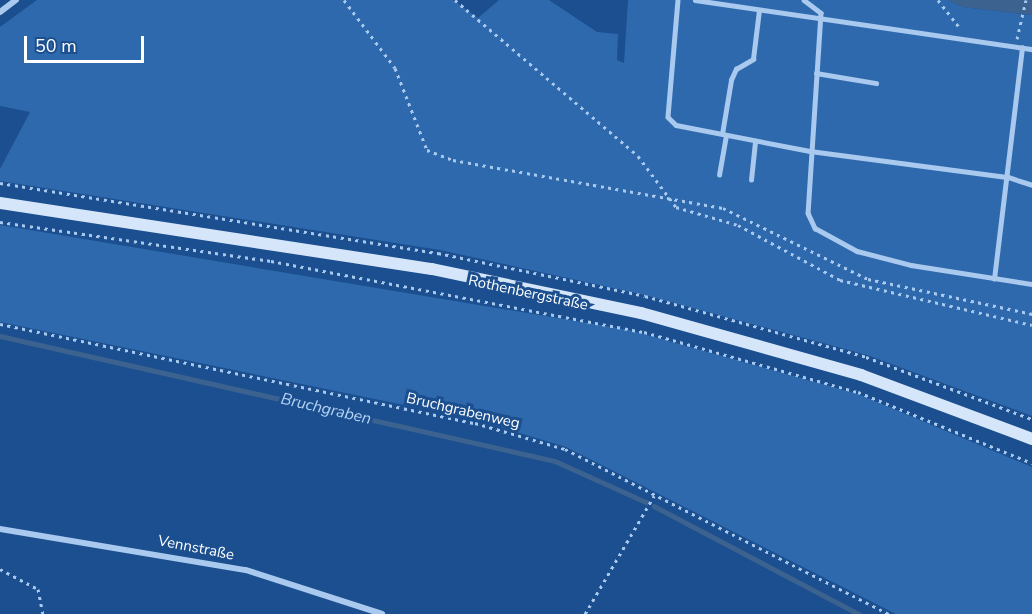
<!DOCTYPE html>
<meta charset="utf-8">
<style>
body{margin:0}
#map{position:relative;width:1032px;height:614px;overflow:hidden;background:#1b4f8f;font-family:"Nunito Sans",sans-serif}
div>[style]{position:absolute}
.green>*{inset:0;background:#2e69ad}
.water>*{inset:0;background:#3c6290}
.stream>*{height:4.5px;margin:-2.25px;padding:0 2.25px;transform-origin:2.25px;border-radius:2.25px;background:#3c6290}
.path>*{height:3px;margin-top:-1.5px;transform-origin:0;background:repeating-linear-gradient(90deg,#a9c9ee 0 3px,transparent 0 7.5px)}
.lane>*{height:4.5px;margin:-2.25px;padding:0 2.25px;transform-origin:2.25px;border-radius:2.25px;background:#a9c9ee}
.street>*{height:6px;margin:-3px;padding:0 3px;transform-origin:3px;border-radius:3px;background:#a9c9ee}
.secondary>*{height:12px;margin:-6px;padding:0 6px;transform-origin:6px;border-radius:6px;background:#d6e6fa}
span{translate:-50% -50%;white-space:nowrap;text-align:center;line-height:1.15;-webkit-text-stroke:6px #1b4f8f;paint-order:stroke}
.street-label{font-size:15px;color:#fff}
.water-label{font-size:16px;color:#b5d3f5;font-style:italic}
.scale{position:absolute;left:24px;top:36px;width:120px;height:27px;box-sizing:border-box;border:3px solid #fff;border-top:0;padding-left:8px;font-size:18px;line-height:21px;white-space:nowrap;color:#fff;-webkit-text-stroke:4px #1b4f8f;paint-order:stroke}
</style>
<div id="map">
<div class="green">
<div style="clip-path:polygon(37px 0,453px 0,478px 18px,499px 0,549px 0,597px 32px,618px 34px,617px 60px,624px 63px,628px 0,948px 0,963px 7px,1032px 15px,1032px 416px,867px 355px,645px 295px,440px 250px,0 181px,0 169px,30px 112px,0 106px,0 27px)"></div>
<div style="clip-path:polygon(0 225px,629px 330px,858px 394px,1032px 467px,1032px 614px,896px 614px,566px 447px,477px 420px,0 322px)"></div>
</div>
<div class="water">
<div style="clip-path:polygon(948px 0,1032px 0,1032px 15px,963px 7px)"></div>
</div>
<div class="stream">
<div style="left:0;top:336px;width:569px;rotate:12.69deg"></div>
<div style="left:555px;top:461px;width:100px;rotate:24.3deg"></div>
<div style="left:654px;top:506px;width:232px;rotate:27.8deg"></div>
</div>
<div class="path">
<div style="left:344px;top:0;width:85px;rotate:53.1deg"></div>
<div style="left:395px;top:68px;width:88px;rotate:68.7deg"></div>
<div style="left:427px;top:150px;width:28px;rotate:21deg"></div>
<div style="left:453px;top:160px;width:274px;rotate:10.1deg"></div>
<div style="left:723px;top:208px;width:161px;rotate:26.1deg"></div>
<div style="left:868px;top:279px;width:168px;rotate:12deg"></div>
<div style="left:455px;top:0;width:240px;rotate:40.4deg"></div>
<div style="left:638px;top:156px;width:64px;rotate:53.3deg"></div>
<div style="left:676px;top:207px;width:65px;rotate:16.2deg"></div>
<div style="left:738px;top:225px;width:116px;rotate:28.3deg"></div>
<div style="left:840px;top:280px;width:197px;rotate:13.2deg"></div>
<div style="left:938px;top:0;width:37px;rotate:52deg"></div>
<div style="left:1017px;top:39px;width:40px;rotate:-77deg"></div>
<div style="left:0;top:183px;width:444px;rotate:9.1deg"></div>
<div style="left:438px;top:253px;width:211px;rotate:11.7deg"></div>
<div style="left:645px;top:296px;width:229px;rotate:15.4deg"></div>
<div style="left:866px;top:357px;width:177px;rotate:20.5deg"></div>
<div style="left:0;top:222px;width:274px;rotate:8.2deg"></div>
<div style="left:271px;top:261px;width:380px;rotate:10.8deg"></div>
<div style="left:644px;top:332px;width:222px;rotate:15.7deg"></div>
<div style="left:858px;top:392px;width:188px;rotate:22.2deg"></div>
<div style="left:0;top:324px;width:485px;rotate:11.8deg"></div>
<div style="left:475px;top:423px;width:94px;rotate:16.1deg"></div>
<div style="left:565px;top:449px;width:364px;rotate:27deg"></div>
<div style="left:0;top:569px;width:43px;rotate:27.8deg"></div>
<div style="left:38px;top:589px;width:25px;rotate:79deg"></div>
<div style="left:585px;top:614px;width:137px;rotate:-59.7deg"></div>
</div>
<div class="lane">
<div style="left:678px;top:0;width:117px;rotate:94.9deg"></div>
<div style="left:668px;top:117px;width:11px;rotate:45deg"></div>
<div style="left:676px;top:125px;width:136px;rotate:11deg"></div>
<div style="left:810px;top:151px;width:200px;rotate:7.5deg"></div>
<div style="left:1008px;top:177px;width:25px;rotate:18deg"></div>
<div style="left:695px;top:0;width:341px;rotate:8.3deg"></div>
<div style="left:804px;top:0;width:21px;rotate:37deg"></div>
<div style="left:821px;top:13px;width:200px;rotate:93.7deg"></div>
<div style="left:808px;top:213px;width:17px;rotate:65deg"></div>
<div style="left:815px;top:228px;width:48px;rotate:28.7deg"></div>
<div style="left:857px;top:251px;width:56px;rotate:14.5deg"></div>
<div style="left:911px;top:265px;width:122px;rotate:8.9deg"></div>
<div style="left:816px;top:73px;width:61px;rotate:9.5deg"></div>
<div style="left:722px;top:134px;width:55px;rotate:-80.5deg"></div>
<div style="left:731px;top:80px;width:12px;rotate:-66deg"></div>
<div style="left:736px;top:69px;width:20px;rotate:-30deg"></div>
<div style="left:753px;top:59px;width:49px;rotate:-83deg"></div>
<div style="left:719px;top:175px;width:40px;rotate:-80deg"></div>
<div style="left:751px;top:180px;width:39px;rotate:-84deg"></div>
<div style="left:994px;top:279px;width:233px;rotate:-83.1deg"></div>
</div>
<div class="street">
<div style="left:0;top:12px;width:20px;rotate:-37deg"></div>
<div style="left:0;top:529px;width:249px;rotate:9.5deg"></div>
<div style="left:246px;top:570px;width:143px;rotate:17.9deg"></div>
</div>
<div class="secondary">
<div style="left:0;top:203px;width:437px;rotate:8.7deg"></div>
<div style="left:432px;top:269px;width:214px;rotate:11.9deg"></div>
<div style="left:641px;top:313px;width:229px;rotate:15.7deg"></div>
<div style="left:861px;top:375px;width:183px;rotate:20.5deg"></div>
</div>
<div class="street-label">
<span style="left:528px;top:293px;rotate:12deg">Rothenbergstraße</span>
<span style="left:463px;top:411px;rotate:13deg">Bruchgrabenweg</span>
<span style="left:196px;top:548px;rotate:11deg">Vennstraße</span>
</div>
<div class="water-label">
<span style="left:326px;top:409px;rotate:13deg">Bruchgraben</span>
</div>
<div class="scale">50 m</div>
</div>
